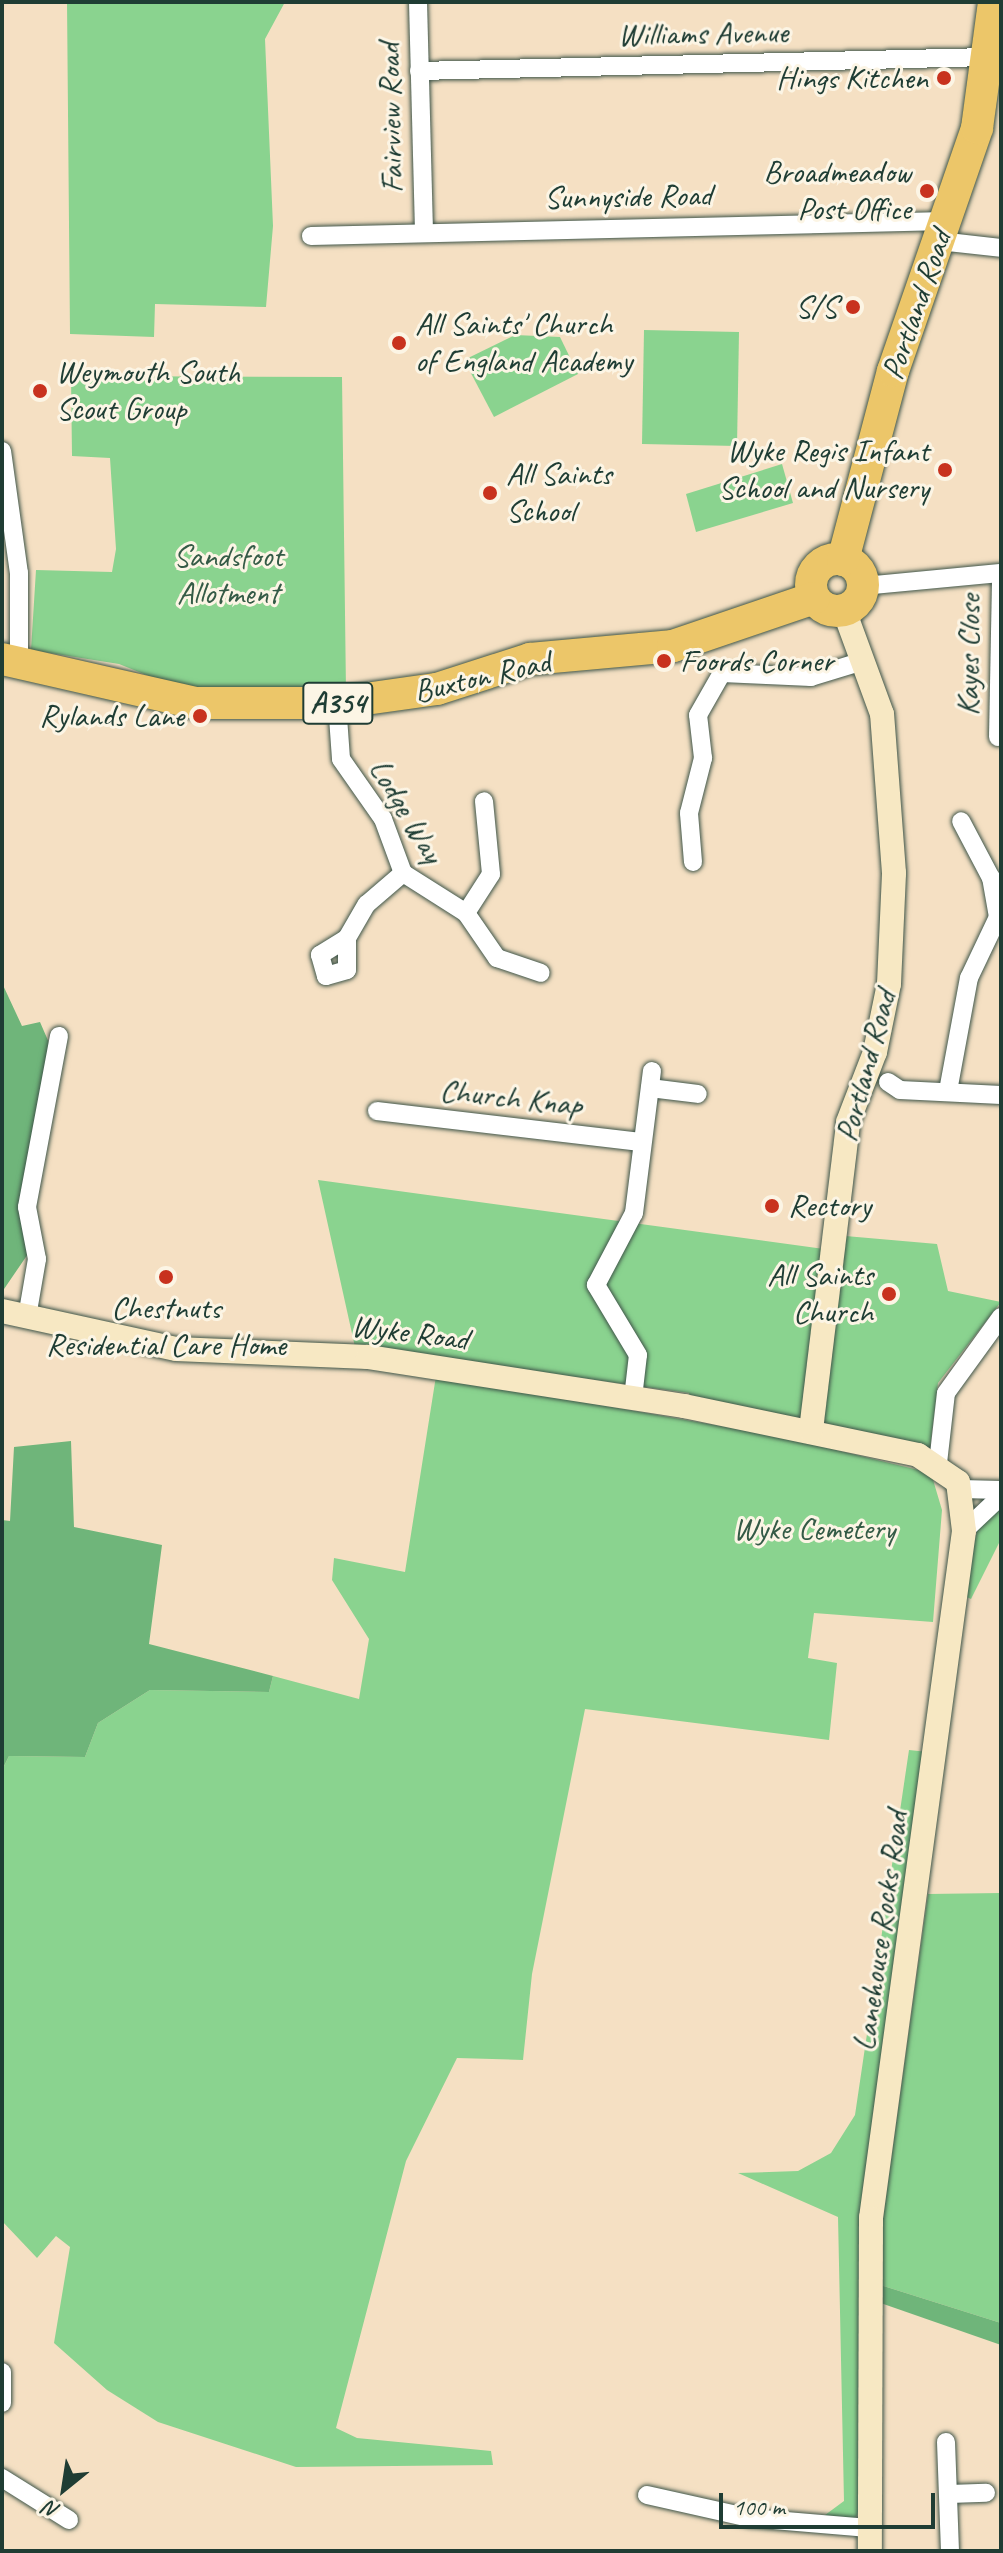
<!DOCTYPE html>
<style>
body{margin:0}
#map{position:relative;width:1003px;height:2553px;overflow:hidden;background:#f5e0c3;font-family:Caveat,sans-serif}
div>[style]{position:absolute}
.green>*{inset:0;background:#8ad38f}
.forest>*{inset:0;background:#6fb57a}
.roads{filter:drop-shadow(0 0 2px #3f5549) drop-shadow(0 0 2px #3f5549)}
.street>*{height:18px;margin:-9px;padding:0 9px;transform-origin:9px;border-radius:9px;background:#fff}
.secondary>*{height:24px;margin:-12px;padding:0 12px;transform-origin:12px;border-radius:12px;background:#f7e8c3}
.highway>*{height:32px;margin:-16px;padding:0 16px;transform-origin:16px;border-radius:16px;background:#ecc669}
.highway>.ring{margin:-16px;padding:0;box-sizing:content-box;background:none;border:32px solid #ecc669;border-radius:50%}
.dots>*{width:22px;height:22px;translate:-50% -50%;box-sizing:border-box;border:4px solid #fcf5e5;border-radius:50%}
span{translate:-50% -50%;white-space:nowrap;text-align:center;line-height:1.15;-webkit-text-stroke:6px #fcf5e5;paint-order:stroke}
.shield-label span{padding:2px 6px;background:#fcf5e5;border:2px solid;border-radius:6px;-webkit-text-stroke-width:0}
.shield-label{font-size:30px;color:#1f3d34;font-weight:700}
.street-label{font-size:32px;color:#1f3d34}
.poi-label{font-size:32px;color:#1f3d34}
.right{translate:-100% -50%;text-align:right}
.left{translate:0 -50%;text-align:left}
.park-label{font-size:32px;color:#345b46}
.frame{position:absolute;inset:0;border:4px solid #1f3d34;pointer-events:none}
.north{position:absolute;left:24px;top:2449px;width:80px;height:80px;-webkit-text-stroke:6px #fcf5e5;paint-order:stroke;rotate:210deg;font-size:22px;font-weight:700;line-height:32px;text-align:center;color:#1f3d34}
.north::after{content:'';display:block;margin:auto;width:28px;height:36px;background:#1f3d34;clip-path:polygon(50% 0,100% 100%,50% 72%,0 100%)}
.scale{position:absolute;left:719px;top:2493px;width:216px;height:36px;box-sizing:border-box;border:4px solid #1f3d34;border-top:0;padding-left:10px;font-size:24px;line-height:28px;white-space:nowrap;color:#1f3d34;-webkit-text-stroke:6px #fcf5e5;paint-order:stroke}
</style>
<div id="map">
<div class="green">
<div style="clip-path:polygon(67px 2px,285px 2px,265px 39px,273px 226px,266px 307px,155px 304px,154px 337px,70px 334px)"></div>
<div style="clip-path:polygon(644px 330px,739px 332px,737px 446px,642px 444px)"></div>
<div style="clip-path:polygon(515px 335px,560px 337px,578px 374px,494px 417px,464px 360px)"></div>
<div style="clip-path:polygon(71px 376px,342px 377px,346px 691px,196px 695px,119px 664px,31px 650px,36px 570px,112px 572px,116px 549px,110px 458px,72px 456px)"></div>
<div style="clip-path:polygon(782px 464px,793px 503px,696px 532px,686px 494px)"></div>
<div style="clip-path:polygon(318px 1180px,824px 1249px,834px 1235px,937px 1244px,948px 1291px,1001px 1302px,938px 1383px,930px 1448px,688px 1399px,689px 1393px,355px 1347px)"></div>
<div style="clip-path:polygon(436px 1376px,782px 1437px,931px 1473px,942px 1510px,933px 1622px,814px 1613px,808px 1658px,837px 1663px,829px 1740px,585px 1709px,532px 1974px,523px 2060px,457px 2058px,406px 2161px,336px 2428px,357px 2438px,491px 2451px,493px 2465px,296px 2467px,158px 2422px,107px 2390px,54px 2343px,70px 2247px,56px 2236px,37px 2258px,2px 2221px,2px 1770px,9px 1756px,85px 1757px,98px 1723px,150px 1690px,269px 1692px,273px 1676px,359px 1699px,369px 1639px,332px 1580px,334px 1558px,405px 1572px)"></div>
<div style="clip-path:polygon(1001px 1503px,1001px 1539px,971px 1599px,962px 1595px,977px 1531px)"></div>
<div style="clip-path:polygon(909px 1750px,928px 1752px,869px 2148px,859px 2513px,851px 2522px,821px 2518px,844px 2501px,838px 2217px,738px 2173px,798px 2171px,831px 2153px,855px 2115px)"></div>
<div style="clip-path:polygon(1001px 1893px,1001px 2323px,874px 2283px,928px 1894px)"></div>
</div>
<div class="forest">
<div style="clip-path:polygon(2px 983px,22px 1026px,40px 1022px,53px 1052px,30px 1251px,2px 1292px)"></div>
<div style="clip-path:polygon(71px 1441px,74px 1527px,162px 1545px,149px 1644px,273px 1676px,269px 1692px,150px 1690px,98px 1723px,85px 1757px,9px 1756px,2px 1770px,2px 1520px,10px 1521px,14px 1447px)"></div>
<div style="clip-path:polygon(874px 2283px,1001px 2323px,1001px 2345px,872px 2300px)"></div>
</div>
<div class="roads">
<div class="street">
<div style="left:418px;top:2px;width:230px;rotate:88.5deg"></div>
<div style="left:419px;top:71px;width:570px;rotate:-1.41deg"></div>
<div style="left:311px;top:236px;width:635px;rotate:-1.35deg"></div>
<div style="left:939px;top:241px;width:62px;rotate:6.4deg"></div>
<div style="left:2px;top:451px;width:123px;rotate:82.1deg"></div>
<div style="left:19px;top:573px;width:89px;rotate:90deg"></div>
<div style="left:863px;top:586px;width:139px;rotate:-5.4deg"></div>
<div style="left:337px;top:703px;width:56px;rotate:85.9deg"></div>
<div style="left:341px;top:759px;width:73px;rotate:55deg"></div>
<div style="left:383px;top:819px;width:58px;rotate:69.7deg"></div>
<div style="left:403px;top:873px;width:75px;rotate:32.4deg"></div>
<div style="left:466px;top:913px;width:55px;rotate:55.4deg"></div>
<div style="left:497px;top:958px;width:46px;rotate:18.8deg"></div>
<div style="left:998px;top:737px;width:162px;rotate:-88.9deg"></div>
<div style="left:693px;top:862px;width:49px;rotate:-94.7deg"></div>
<div style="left:689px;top:813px;width:57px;rotate:-75.7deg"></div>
<div style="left:703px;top:758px;width:43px;rotate:-96.6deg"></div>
<div style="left:698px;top:715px;width:48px;rotate:-60.3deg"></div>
<div style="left:722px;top:673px;width:89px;rotate:2.6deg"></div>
<div style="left:811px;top:677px;width:54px;rotate:-17.1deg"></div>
<div style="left:466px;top:913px;width:46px;rotate:-57.3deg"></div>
<div style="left:491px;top:874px;width:73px;rotate:-95.5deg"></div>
<div style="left:347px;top:938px;width:32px;rotate:90deg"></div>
<div style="left:347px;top:970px;width:22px;rotate:164deg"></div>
<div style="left:326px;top:976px;width:22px;rotate:-106deg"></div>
<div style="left:320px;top:955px;width:32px;rotate:-32deg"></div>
<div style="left:347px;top:938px;width:39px;rotate:-60deg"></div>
<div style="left:367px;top:904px;width:48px;rotate:-40.7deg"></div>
<div style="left:888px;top:1082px;width:14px;rotate:34deg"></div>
<div style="left:900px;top:1090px;width:101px;rotate:2.8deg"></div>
<div style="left:650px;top:1088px;width:48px;rotate:7.1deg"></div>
<div style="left:948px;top:1091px;width:115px;rotate:-79.5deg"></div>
<div style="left:969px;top:978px;width:68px;rotate:-64.6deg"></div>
<div style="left:998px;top:917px;width:40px;rotate:-100deg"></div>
<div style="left:991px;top:878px;width:64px;rotate:-117.8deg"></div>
<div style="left:377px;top:1111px;width:265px;rotate:6.7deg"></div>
<div style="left:27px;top:1317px;width:59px;rotate:-80.2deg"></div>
<div style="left:37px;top:1259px;width:53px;rotate:-100.9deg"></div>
<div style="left:27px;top:1207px;width:174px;rotate:-79.4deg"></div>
<div style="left:633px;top:1398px;width:43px;rotate:-83.4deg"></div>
<div style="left:638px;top:1355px;width:82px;rotate:-121deg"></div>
<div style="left:596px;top:1285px;width:81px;rotate:-62.2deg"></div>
<div style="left:634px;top:1213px;width:143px;rotate:-82.8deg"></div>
<div style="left:938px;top:1463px;width:70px;rotate:-83.5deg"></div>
<div style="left:946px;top:1393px;width:94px;rotate:-54.1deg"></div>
<div style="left:961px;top:1489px;width:40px;rotate:1.4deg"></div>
<div style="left:964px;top:1531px;width:51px;rotate:-43.4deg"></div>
<div style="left:2px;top:2372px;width:31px;rotate:90deg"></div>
<div style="left:946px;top:2442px;width:109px;rotate:87.9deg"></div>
<div style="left:2px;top:2478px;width:79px;rotate:32.1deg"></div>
<div style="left:949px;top:2494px;width:37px;rotate:-2deg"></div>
<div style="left:647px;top:2495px;width:106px;rotate:12.6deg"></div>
<div style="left:750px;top:2518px;width:119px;rotate:4.8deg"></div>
</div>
<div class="secondary">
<div style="left:2px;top:1311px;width:178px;rotate:12.3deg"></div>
<div style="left:176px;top:1349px;width:192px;rotate:2.4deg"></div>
<div style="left:368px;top:1357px;width:320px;rotate:8.8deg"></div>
<div style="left:684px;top:1406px;width:239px;rotate:11.8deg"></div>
<div style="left:918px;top:1455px;width:48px;rotate:34deg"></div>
<div style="left:958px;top:1482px;width:49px;rotate:83deg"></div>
<div style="left:964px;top:1531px;width:693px;rotate:97.71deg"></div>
<div style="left:871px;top:2218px;width:333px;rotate:90.2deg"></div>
<div style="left:811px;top:1430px;width:310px;rotate:-83.1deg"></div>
<div style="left:848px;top:1122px;width:75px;rotate:-68.9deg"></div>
<div style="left:875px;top:1052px;width:69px;rotate:-78.4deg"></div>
<div style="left:889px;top:984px;width:111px;rotate:-87.4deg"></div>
<div style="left:894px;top:873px;width:159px;rotate:-94.3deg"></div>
<div style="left:882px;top:714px;width:111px;rotate:-110.1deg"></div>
</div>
<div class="highway">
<div class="ring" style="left:811px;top:559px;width:20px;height:20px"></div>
<div style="left:843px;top:560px;width:196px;rotate:-75.2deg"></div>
<div style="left:893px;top:371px;width:257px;rotate:-70.9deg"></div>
<div style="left:977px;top:128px;width:127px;rotate:-82.3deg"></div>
<div style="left:2px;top:659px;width:199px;rotate:12.8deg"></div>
<div style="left:196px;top:703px;width:141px"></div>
<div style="left:337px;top:703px;width:101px;rotate:-8deg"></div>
<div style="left:437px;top:689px;width:98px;rotate:-17.9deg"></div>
<div style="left:530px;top:659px;width:144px;rotate:-5.2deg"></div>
<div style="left:673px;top:646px;width:149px;rotate:-18.8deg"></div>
</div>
</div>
<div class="dots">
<div style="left:944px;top:78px;background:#c8321e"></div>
<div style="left:927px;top:191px;background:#c8321e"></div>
<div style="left:853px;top:307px;background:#c8321e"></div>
<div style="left:399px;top:343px;background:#c8321e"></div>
<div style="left:40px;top:391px;background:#c8321e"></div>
<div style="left:945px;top:470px;background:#c8321e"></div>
<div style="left:490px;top:493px;background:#c8321e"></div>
<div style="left:664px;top:661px;background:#c8321e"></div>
<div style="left:200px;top:716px;background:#c8321e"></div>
<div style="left:772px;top:1206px;background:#c8321e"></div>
<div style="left:166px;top:1277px;background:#c8321e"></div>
<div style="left:889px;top:1294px;background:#c8321e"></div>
</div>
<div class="shield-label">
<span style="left:338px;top:703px">A354</span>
</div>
<div class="street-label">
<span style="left:703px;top:34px;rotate:-1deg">Williams Avenue</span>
<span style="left:391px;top:118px;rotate:-91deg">Fairview Road</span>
<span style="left:628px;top:197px;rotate:-1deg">Sunnyside Road</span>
<span style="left:917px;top:305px;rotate:-71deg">Portland Road</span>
<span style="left:969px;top:655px;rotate:-89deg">Kayes Close</span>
<span style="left:482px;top:677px;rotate:-13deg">Buxton Road</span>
<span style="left:406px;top:811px;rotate:59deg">Lodge Way</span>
<span style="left:866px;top:1066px;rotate:-75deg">Portland Road</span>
<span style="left:511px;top:1098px;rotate:6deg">Church Knap</span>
<span style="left:410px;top:1333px;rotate:7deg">Wyke Road</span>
<span style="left:881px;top:1931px;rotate:-82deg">Lanehouse Rocks Road</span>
</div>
<div class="poi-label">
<span class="right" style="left:928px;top:78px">Hings Kitchen</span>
<span class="right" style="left:911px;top:191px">Broadmeadow<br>Post Office</span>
<span class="right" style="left:837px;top:307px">S/S</span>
<span class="left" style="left:415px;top:343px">All Saints' Church<br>of England Academy</span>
<span class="left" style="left:56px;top:391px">Weymouth South<br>Scout Group</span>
<span class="right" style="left:929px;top:470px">Wyke Regis Infant<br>School and Nursery</span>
<span class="left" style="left:506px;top:493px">All Saints<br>School</span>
<span class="left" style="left:680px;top:661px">Foords Corner</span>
<span class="right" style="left:184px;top:716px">Rylands Lane</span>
<span class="left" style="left:788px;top:1206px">Rectory</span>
<span class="right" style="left:873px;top:1294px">All Saints<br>Church</span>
<span style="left:166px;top:1327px">Chestnuts<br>Residential Care Home</span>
</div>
<div class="park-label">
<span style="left:228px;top:575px">Sandsfoot<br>Allotment</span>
<span style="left:814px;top:1529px">Wyke Cemetery</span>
</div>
<div class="frame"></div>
<div class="north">N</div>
<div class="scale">100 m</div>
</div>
